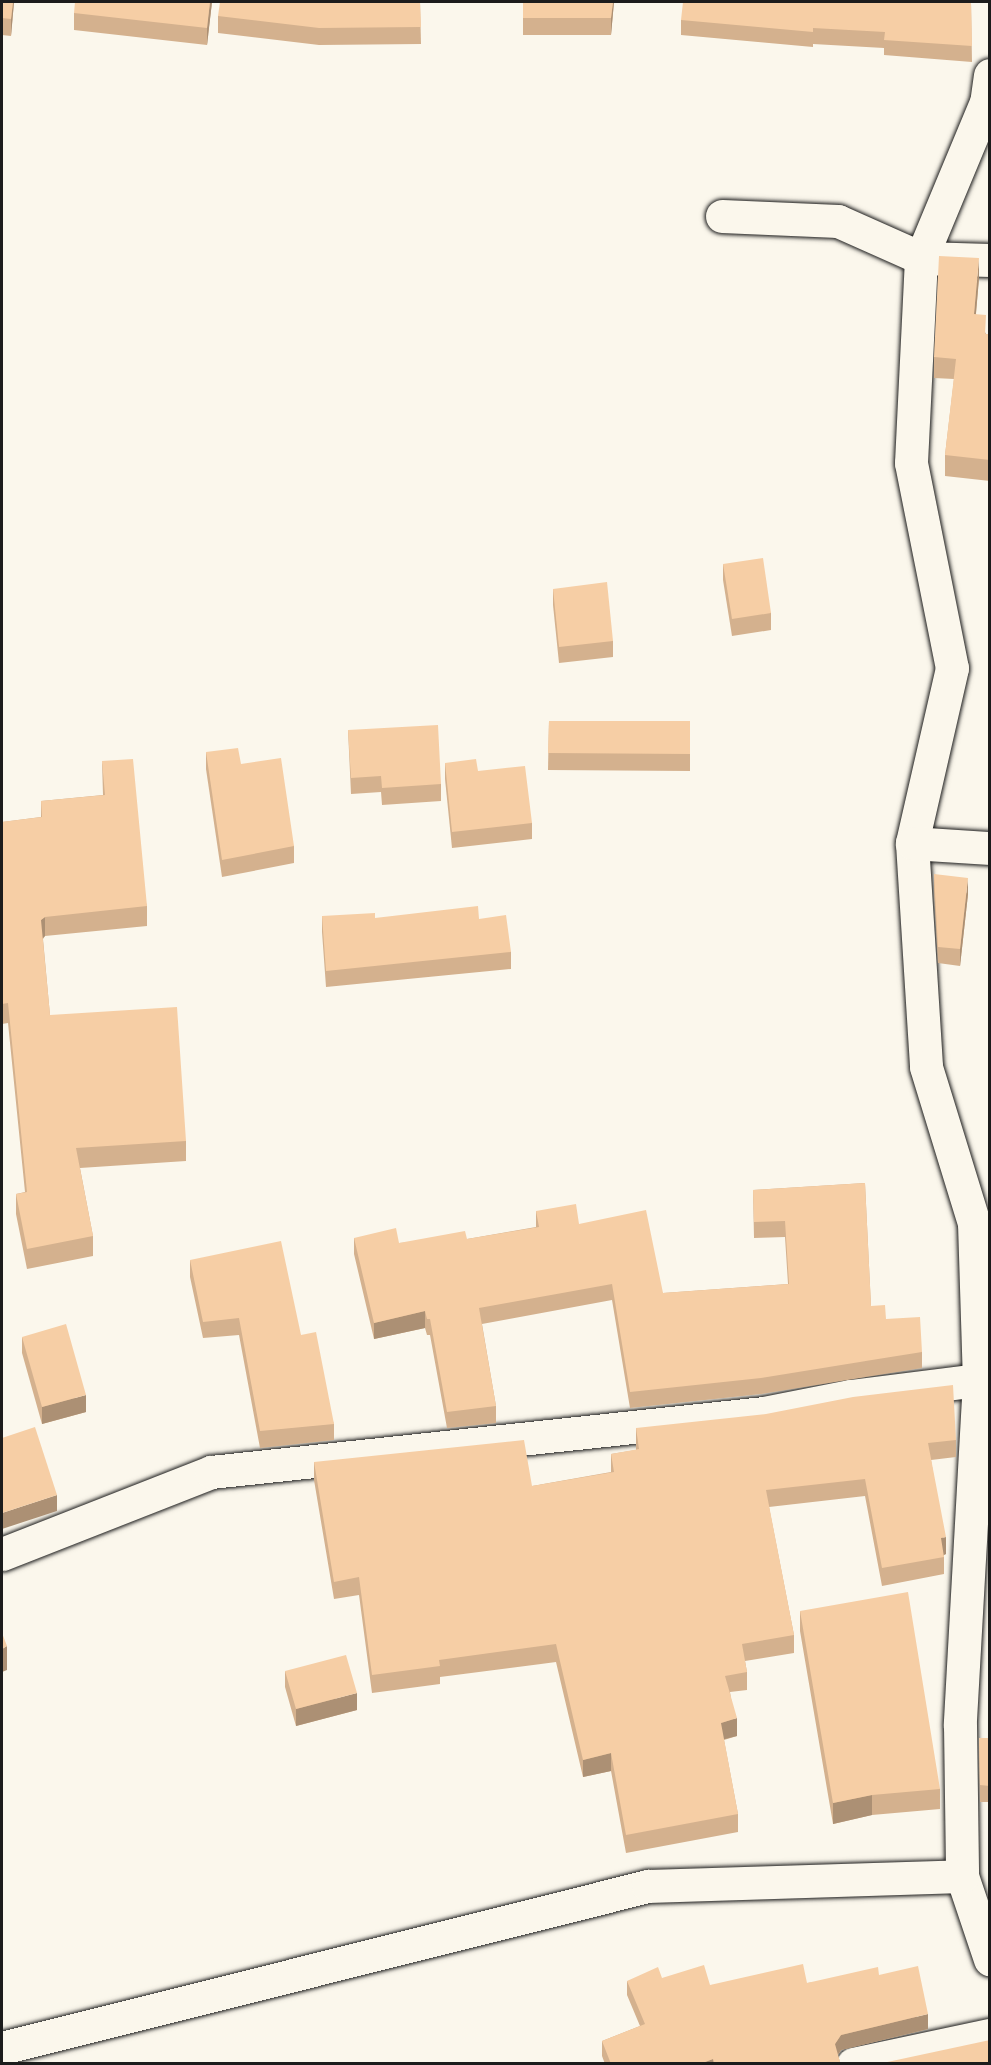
<!DOCTYPE html>
<style>
body{margin:0}
#map{position:relative;width:991px;height:2065px;overflow:hidden;background:#fbf7ec;font-family:"Balsamiq Sans",sans-serif}
div>[style]{position:absolute}
.roads{filter:drop-shadow(0 0 2px #1c1c1c) drop-shadow(0 0 2px #1c1c1c)}
.minor>*{height:33px;margin:-16.5px;padding:0 16.5px;transform-origin:16.5px;border-radius:16.5px;background:#fbf7ec}
.wall>*{inset:0;background:#d4b18e}
.shaded-wall>*{inset:0;background:#ac9074}
.building>*{inset:0;background:#f6cea5}
span{translate:-50% -50%;white-space:nowrap;text-align:center;line-height:1.15;-webkit-text-stroke:4.5px #fbf7ec;paint-order:stroke}
.frame{position:absolute;inset:0;border:3px solid #1c1c1c;pointer-events:none}
</style>
<div id="map">
<div class="roads">
<div class="minor">
<div style="left:990px;top:75px;width:27px;rotate:98deg"></div>
<div style="left:986px;top:102px;width:169px;rotate:112.6deg"></div>
<div style="left:921px;top:258px;width:205px;rotate:92.8deg"></div>
<div style="left:911px;top:463px;width:209px;rotate:78.7deg"></div>
<div style="left:952px;top:668px;width:180px;rotate:102.9deg"></div>
<div style="left:912px;top:843px;width:224px;rotate:86.4deg"></div>
<div style="left:926px;top:1067px;width:163px;rotate:72.9deg"></div>
<div style="left:974px;top:1223px;width:157px;rotate:88.2deg"></div>
<div style="left:979px;top:1380px;width:346px;rotate:93.2deg"></div>
<div style="left:960px;top:1725px;width:151px;rotate:89.2deg"></div>
<div style="left:962px;top:1876px;width:88px;rotate:71.4deg"></div>
<div style="left:722px;top:216px;width:116px;rotate:2.5deg"></div>
<div style="left:838px;top:221px;width:91px;rotate:24deg"></div>
<div style="left:921px;top:258px;width:69px;rotate:1.7deg"></div>
<div style="left:912px;top:843px;width:78px;rotate:3.7deg"></div>
<div style="left:2px;top:1554px;width:225px;rotate:-21.4deg"></div>
<div style="left:211px;top:1472px;width:556px;rotate:-6.09deg"></div>
<div style="left:764px;top:1413px;width:88px;rotate:-11.2deg"></div>
<div style="left:850px;top:1396px;width:130px;rotate:-7.1deg"></div>
<div style="left:2px;top:2048px;width:666px;rotate:-14.08deg"></div>
<div style="left:648px;top:1886px;width:314px;rotate:-1.8deg"></div>
<div style="left:853px;top:2064px;width:140px;rotate:-12deg"></div>
</div>
</div>
<div class="wall">
<div style="clip-path:polygon(2px 2px,14px 2px,11px 36px,2px 35px)"></div>
<div style="clip-path:polygon(212px 2px,207px 45px,74px 30px,74px 13px)"></div>
<div style="clip-path:polygon(420px 2px,421px 44px,319px 45px,218px 33px,218px 16px)"></div>
<div style="clip-path:polygon(523px 2px,614px 2px,611px 35px,523px 35px)"></div>
<div style="clip-path:polygon(971px 2px,972px 62px,884px 55px,884px 48px,813px 44px,813px 47px,681px 35px,681px 20px)"></div>
<div style="clip-path:polygon(979px 278px,976px 314px,986px 334px,990px 334px,990px 481px,945px 476px,945px 455px,954px 379px,934px 378px,934px 357px)"></div>
<div style="clip-path:polygon(723px 564px,771px 613px,771px 630px,732px 636px,723px 580px)"></div>
<div style="clip-path:polygon(553px 589px,613px 641px,613px 657px,559px 663px,553px 605px)"></div>
<div style="clip-path:polygon(549px 721px,690px 721px,690px 771px,548px 770px)"></div>
<div style="clip-path:polygon(348px 730px,441px 784px,441px 801px,382px 805px,381px 792px,351px 794px)"></div>
<div style="clip-path:polygon(206px 752px,294px 846px,294px 863px,222px 877px,206px 769px)"></div>
<div style="clip-path:polygon(102px 761px,147px 906px,147px 926px,45px 936px,43px 939px,50px 1015px,186px 1141px,186px 1161px,80px 1168px,93px 1236px,93px 1256px,27px 1269px,16px 1214px,16px 1194px,25px 1192px,8px 1023px,2px 1024px,2px 822px,41px 817px,41px 801px,103px 795px)"></div>
<div style="clip-path:polygon(445px 763px,478px 771px,532px 823px,532px 839px,452px 848px,445px 779px)"></div>
<div style="clip-path:polygon(934px 874px,968px 894px,960px 966px,938px 963px,934px 891px)"></div>
<div style="clip-path:polygon(322px 916px,375px 918px,479px 919px,511px 952px,511px 969px,326px 987px,322px 932px)"></div>
<div style="clip-path:polygon(865px 1183px,871px 1306px,922px 1352px,922px 1368px,761px 1394px,630px 1408px,612px 1300px,482px 1324px,496px 1406px,496px 1423px,447px 1428px,430px 1335px,427px 1335px,425px 1328px,374px 1339px,354px 1254px,354px 1238px,399px 1243px,467px 1239px,536px 1227px,536px 1211px,579px 1224px,663px 1293px,788px 1284px,785px 1237px,754px 1238px,753px 1190px)"></div>
<div style="clip-path:polygon(190px 1260px,301px 1335px,334px 1424px,334px 1440px,260px 1448px,239px 1335px,203px 1338px,190px 1277px)"></div>
<div style="clip-path:polygon(22px 1337px,86px 1412px,42px 1424px,22px 1353px)"></div>
<div style="clip-path:polygon(636px 1428px,956px 1440px,956px 1457px,931px 1460px,946px 1554px,944px 1555px,944px 1574px,882px 1586px,865px 1496px,769px 1507px,794px 1635px,794px 1653px,745px 1661px,747px 1672px,747px 1690px,730px 1692px,737px 1736px,724px 1740px,738px 1814px,738px 1832px,626px 1853px,611px 1771px,583px 1777px,556px 1662px,440px 1677px,440px 1684px,372px 1693px,359px 1595px,334px 1599px,314px 1480px,314px 1462px,532px 1486px,611px 1472px,611px 1454px,636px 1450px)"></div>
<div style="clip-path:polygon(800px 1611px,940px 1789px,940px 1809px,872px 1815px,833px 1824px,800px 1631px)"></div>
<div style="clip-path:polygon(285px 1671px,357px 1710px,296px 1726px,285px 1687px)"></div>
<div style="clip-path:polygon(979px 1738px,990px 1738px,990px 1802px,980px 1802px)"></div>
<div style="clip-path:polygon(879px 1975px,928px 2029px,841px 2050px,838px 2055px,840px 2062px,843px 2064px,605px 2064px,602px 2056px,602px 2041px,640px 2026px,627px 1995px,627px 1981px,662px 1978px,710px 1985px,807px 1983px)"></div>
</div>
<div class="shaded-wall">
<div style="clip-path:polygon(13px 2px,14px 2px,11px 36px,11px 19px)"></div>
<div style="clip-path:polygon(210px 2px,212px 2px,207px 45px,207px 28px)"></div>
<div style="clip-path:polygon(613px 2px,614px 2px,611px 35px,611px 18px)"></div>
<div style="clip-path:polygon(979px 258px,979px 278px,974px 335px,974px 314px)"></div>
<div style="clip-path:polygon(968px 878px,968px 894px,960px 966px,960px 949px)"></div>
<div style="clip-path:polygon(45px 917px,45px 936px,41px 940px,41px 920px)"></div>
<div style="clip-path:polygon(425px 1311px,425px 1328px,374px 1339px,374px 1323px)"></div>
<div style="clip-path:polygon(86px 1395px,86px 1412px,42px 1424px,42px 1407px)"></div>
<div style="clip-path:polygon(57px 1495px,57px 1511px,2px 1529px,2px 1513px)"></div>
<div style="clip-path:polygon(946px 1537px,946px 1554px,941px 1556px,941px 1538px)"></div>
<div style="clip-path:polygon(7px 1646px,7px 1670px,2px 1672px,2px 1649px)"></div>
<div style="clip-path:polygon(357px 1693px,357px 1710px,296px 1726px,296px 1709px)"></div>
<div style="clip-path:polygon(737px 1718px,737px 1736px,721px 1740px,721px 1723px)"></div>
<div style="clip-path:polygon(611px 1753px,611px 1771px,583px 1777px,583px 1760px)"></div>
<div style="clip-path:polygon(872px 1795px,872px 1815px,833px 1824px,833px 1803px)"></div>
<div style="clip-path:polygon(928px 2014px,928px 2029px,841px 2050px,835px 2059px,835px 2044px,841px 2035px)"></div>
<div style="clip-path:polygon(713px 2059px,713px 2064px,700px 2064px)"></div>
</div>
<div class="building">
<div style="clip-path:polygon(2px 2px,13px 2px,11px 19px,2px 18px)"></div>
<div style="clip-path:polygon(75px 2px,210px 2px,207px 28px,74px 13px)"></div>
<div style="clip-path:polygon(220px 2px,420px 2px,421px 27px,319px 28px,218px 16px)"></div>
<div style="clip-path:polygon(523px 2px,613px 2px,611px 18px,523px 18px)"></div>
<div style="clip-path:polygon(683px 2px,971px 2px,972px 46px,884px 40px,885px 32px,813px 28px,813px 32px,681px 20px)"></div>
<div style="clip-path:polygon(939px 256px,979px 258px,974px 314px,986px 315px,985px 334px,990px 334px,990px 460px,945px 455px,956px 359px,934px 357px)"></div>
<div style="clip-path:polygon(763px 558px,771px 613px,732px 619px,723px 564px)"></div>
<div style="clip-path:polygon(607px 582px,613px 641px,559px 647px,553px 589px)"></div>
<div style="clip-path:polygon(549px 721px,690px 721px,690px 754px,548px 753px)"></div>
<div style="clip-path:polygon(438px 725px,441px 784px,382px 788px,381px 776px,351px 778px,348px 730px)"></div>
<div style="clip-path:polygon(238px 748px,241px 764px,281px 758px,294px 846px,222px 860px,206px 752px)"></div>
<div style="clip-path:polygon(133px 759px,147px 906px,45px 917px,41px 920px,50px 1015px,177px 1007px,186px 1141px,76px 1148px,93px 1236px,27px 1249px,16px 1194px,27px 1192px,8px 1003px,2px 1004px,2px 822px,42px 817px,41px 801px,105px 795px,102px 761px)"></div>
<div style="clip-path:polygon(476px 759px,478px 771px,525px 766px,532px 823px,452px 832px,445px 763px)"></div>
<div style="clip-path:polygon(934px 874px,968px 878px,960px 949px,938px 947px)"></div>
<div style="clip-path:polygon(478px 906px,479px 919px,506px 915px,511px 952px,326px 971px,322px 916px,375px 913px,375px 918px)"></div>
<div style="clip-path:polygon(865px 1183px,871px 1306px,885px 1305px,886px 1319px,920px 1317px,922px 1352px,761px 1378px,630px 1392px,612px 1284px,479px 1308px,496px 1406px,447px 1412px,430px 1319px,427px 1319px,425px 1311px,374px 1323px,354px 1238px,396px 1228px,399px 1243px,465px 1231px,467px 1239px,539px 1227px,536px 1211px,576px 1204px,579px 1224px,646px 1210px,663px 1293px,789px 1284px,785px 1221px,754px 1222px,753px 1190px)"></div>
<div style="clip-path:polygon(281px 1241px,301px 1335px,316px 1332px,334px 1424px,260px 1431px,239px 1318px,203px 1322px,190px 1260px)"></div>
<div style="clip-path:polygon(66px 1324px,86px 1395px,42px 1407px,22px 1337px)"></div>
<div style="clip-path:polygon(953px 1385px,956px 1440px,928px 1443px,946px 1537px,941px 1538px,944px 1557px,882px 1568px,865px 1479px,766px 1490px,794px 1635px,742px 1644px,747px 1672px,725px 1676px,737px 1718px,721px 1723px,738px 1814px,626px 1835px,611px 1753px,583px 1760px,556px 1644px,439px 1660px,440px 1666px,372px 1675px,359px 1577px,334px 1582px,314px 1462px,524px 1440px,532px 1486px,614px 1472px,611px 1454px,639px 1449px,636px 1428px,766px 1414px,853px 1397px)"></div>
<div style="clip-path:polygon(35px 1427px,57px 1495px,2px 1513px,2px 1438px)"></div>
<div style="clip-path:polygon(908px 1592px,940px 1789px,872px 1795px,833px 1803px,800px 1611px)"></div>
<div style="clip-path:polygon(2px 1633px,7px 1646px,2px 1649px)"></div>
<div style="clip-path:polygon(346px 1655px,357px 1693px,296px 1709px,285px 1671px)"></div>
<div style="clip-path:polygon(979px 1738px,990px 1738px,990px 1786px,980px 1785px)"></div>
<div style="clip-path:polygon(803px 1964px,807px 1983px,878px 1967px,879px 1975px,918px 1966px,928px 2014px,841px 2035px,835px 2044px,840px 2062px,843px 2064px,715px 2064px,713px 2059px,700px 2064px,611px 2064px,602px 2041px,645px 2024px,627px 1981px,658px 1967px,662px 1978px,704px 1965px,710px 1985px)"></div>
<div style="clip-path:polygon(990px 2040px,990px 2064px,878px 2064px)"></div>
</div>
<div class="frame"></div>
</div>
